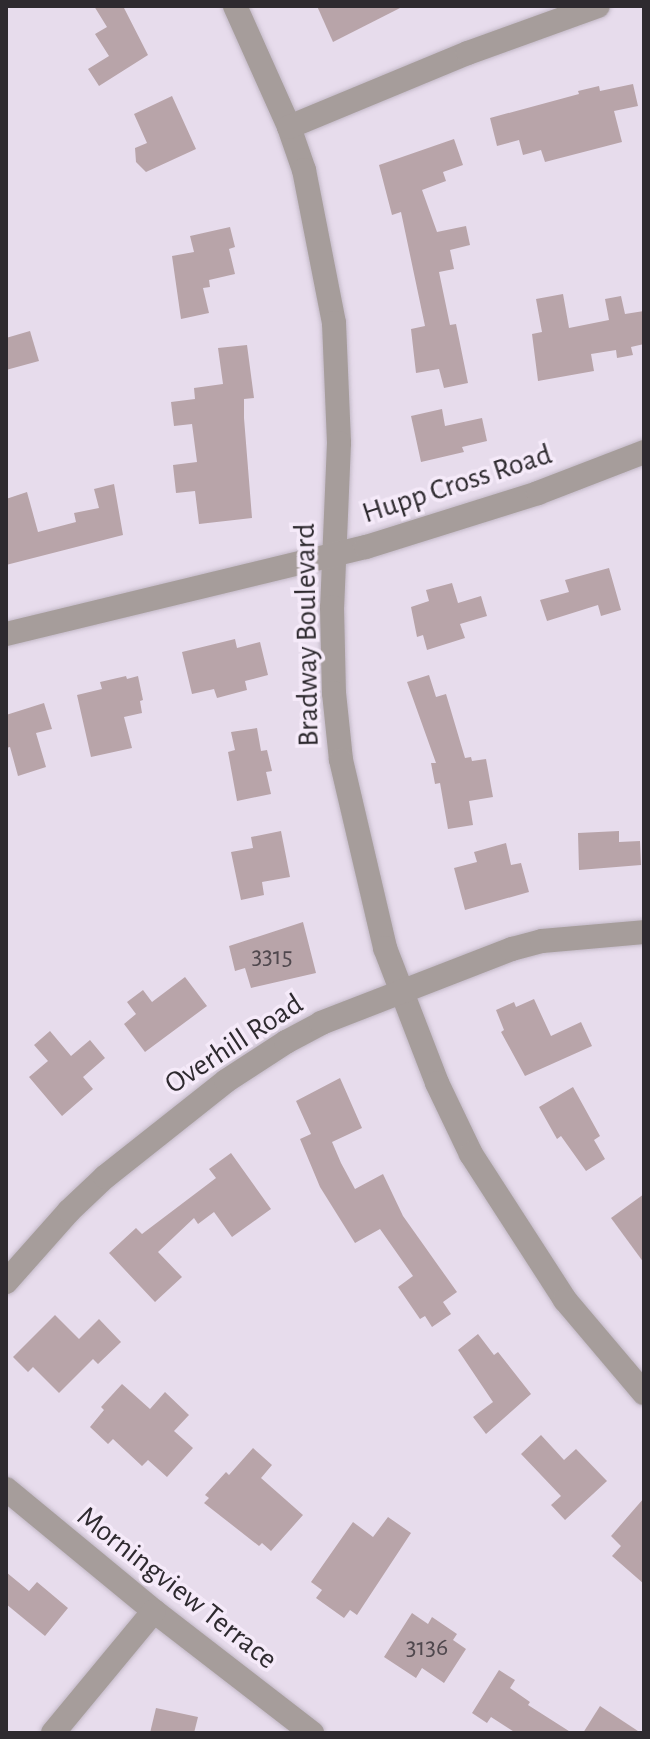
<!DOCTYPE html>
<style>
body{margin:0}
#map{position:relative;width:650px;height:1739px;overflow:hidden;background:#e7dcec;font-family:"Alegreya Sans",sans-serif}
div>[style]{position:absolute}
.building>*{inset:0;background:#b8a4a9}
.roads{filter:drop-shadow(0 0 2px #c2b8c6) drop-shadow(0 0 2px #c2b8c6)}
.minor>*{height:24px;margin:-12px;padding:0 12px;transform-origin:12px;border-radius:12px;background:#a69d9b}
span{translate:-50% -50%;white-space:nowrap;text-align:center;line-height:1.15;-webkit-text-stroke:7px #f5eaf9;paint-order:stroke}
.number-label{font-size:26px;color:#50484e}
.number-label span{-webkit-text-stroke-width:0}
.street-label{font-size:30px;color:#2e2a2f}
.frame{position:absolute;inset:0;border:8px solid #2e2a2f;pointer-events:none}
</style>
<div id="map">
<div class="building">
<div style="clip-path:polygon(94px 6px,123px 6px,148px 55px,99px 86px,88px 69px,109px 56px,95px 34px,107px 27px)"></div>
<div style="clip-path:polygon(317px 6px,404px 6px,333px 42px)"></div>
<div style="clip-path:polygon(633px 84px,638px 106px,614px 111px,622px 142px,545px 162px,541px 150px,523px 155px,519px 140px,497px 146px,490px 118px,579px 94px,578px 91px,599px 86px,600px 91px)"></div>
<div style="clip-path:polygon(172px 96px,196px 149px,146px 172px,136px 162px,135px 148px,147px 143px,134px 114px)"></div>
<div style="clip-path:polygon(454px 139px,463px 165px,443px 172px,446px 181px,422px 190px,437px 232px,466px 226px,470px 245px,450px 250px,454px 269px,439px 272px,450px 325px,456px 324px,468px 383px,444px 388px,439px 369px,416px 373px,411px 329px,425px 326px,401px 212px,392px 215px,379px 165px)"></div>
<div style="clip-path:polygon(230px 227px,235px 247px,229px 249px,235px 274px,209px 280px,210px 287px,203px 288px,209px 313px,181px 319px,172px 256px,194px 252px,190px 236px)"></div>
<div style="clip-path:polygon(563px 294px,569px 328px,609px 320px,605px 299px,621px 296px,625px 314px,644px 311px,644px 344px,631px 347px,633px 355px,617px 358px,616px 350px,591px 354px,594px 371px,538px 381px,532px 334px,542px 332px,536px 299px)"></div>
<div style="clip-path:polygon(30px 331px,39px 361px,6px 370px,6px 338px)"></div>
<div style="clip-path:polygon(247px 345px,254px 398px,244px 399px,244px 418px,252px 518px,199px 524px,195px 491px,176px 493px,173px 465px,197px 462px,192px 424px,174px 426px,171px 402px,195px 399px,194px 388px,223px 384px,218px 348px)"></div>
<div style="clip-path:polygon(442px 409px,445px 426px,482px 418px,487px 441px,462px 447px,464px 452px,421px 462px,411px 416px)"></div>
<div style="clip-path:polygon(114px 484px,123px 535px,6px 565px,6px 499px,27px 492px,38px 532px,76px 522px,74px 513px,99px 508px,94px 489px)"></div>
<div style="clip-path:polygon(609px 568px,621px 610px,601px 616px,598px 605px,547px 621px,540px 600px,569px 592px,565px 580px)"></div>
<div style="clip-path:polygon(452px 583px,458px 603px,481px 596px,487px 616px,460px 624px,465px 638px,427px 650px,423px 635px,417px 637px,411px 607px,429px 601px,426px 590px)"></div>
<div style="clip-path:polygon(235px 639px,237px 648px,260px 642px,268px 675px,245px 681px,247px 690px,217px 698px,214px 689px,192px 694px,182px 652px)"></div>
<div style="clip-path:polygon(429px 675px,436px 697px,446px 694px,465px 758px,471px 757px,472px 761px,486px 759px,493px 797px,469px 801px,473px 825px,448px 829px,440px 783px,435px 784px,431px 763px,436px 763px,407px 682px)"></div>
<div style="clip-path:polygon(126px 676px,127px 679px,138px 676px,143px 700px,140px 701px,142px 713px,124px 717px,132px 748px,91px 757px,77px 695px,102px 689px,100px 682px)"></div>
<div style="clip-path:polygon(44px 703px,52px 729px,36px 733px,46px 767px,18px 776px,10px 747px,6px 748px,6px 715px)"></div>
<div style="clip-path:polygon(257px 728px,261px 751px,267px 750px,272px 771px,266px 772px,271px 794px,237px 801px,228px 752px,235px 750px,231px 732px)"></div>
<div style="clip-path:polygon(281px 831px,290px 877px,262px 882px,264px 895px,241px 900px,231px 852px,253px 848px,251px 837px)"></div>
<div style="clip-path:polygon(619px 831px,619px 842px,640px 841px,641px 865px,579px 870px,578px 833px)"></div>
<div style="clip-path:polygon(506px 843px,511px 865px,521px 863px,529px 892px,465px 910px,454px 868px,477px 862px,474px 852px)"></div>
<div style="clip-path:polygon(303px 922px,316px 973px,251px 988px,245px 968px,235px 971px,229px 946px)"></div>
<div style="clip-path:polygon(185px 977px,207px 1006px,145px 1052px,124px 1024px,136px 1014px,127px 1002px,143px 990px,152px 1002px)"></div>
<div style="clip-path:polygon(534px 999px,551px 1036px,581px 1022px,592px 1046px,525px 1076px,501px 1032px,504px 1030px,496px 1010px,514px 1002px,516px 1007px)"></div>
<div style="clip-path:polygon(50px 1031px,71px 1056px,90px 1040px,105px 1058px,83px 1077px,93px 1089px,62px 1116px,29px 1077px,48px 1061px,34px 1045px)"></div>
<div style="clip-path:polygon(340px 1078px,362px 1128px,332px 1142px,341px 1163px,355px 1189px,383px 1174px,403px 1216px,457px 1292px,443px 1302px,451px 1314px,432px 1327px,425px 1316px,420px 1319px,398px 1287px,413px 1276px,380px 1229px,355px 1243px,320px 1187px,300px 1139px,311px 1134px,296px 1101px)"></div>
<div style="clip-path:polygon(573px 1087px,600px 1136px,594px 1140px,605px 1159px,586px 1171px,561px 1136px,557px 1139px,539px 1107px)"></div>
<div style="clip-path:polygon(231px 1153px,271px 1209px,232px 1237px,214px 1212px,198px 1224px,194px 1218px,158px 1252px,182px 1277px,155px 1302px,109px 1253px,136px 1228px,142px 1234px,216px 1178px,209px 1169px)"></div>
<div style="clip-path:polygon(644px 1194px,644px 1263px,611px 1218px)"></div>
<div style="clip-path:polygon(55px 1315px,79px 1339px,99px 1319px,121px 1342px,98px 1364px,93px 1359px,59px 1393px,33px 1367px,28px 1372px,13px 1357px)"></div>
<div style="clip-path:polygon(478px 1334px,494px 1355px,498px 1352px,531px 1394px,486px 1434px,473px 1417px,493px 1402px,458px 1350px)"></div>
<div style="clip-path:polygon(122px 1384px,150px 1409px,165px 1392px,189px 1415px,174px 1431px,193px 1448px,167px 1477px,148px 1460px,142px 1466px,113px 1439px,108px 1444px,90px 1427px,104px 1410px,101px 1407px)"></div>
<div style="clip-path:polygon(541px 1435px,564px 1460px,576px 1449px,607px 1481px,565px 1520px,551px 1505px,561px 1496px,521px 1454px)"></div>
<div style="clip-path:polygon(253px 1448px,272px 1465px,261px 1478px,303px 1515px,271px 1551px,262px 1543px,259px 1546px,204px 1503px,209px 1498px,205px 1495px,226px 1472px,229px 1475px)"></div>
<div style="clip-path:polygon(644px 1498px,644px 1584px,612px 1556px,621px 1546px,611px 1536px)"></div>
<div style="clip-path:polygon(388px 1517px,411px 1533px,357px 1615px,350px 1610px,344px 1618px,316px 1598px,322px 1590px,311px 1582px,353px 1522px,373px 1537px)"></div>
<div style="clip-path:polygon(6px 1572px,29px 1591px,37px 1582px,68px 1608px,45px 1636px,6px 1604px)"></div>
<div style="clip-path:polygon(412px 1613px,428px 1624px,432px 1617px,457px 1634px,453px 1640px,466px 1649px,444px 1683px,422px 1668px,416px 1678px,384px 1657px)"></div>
<div style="clip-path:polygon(499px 1670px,515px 1680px,510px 1688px,530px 1702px,528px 1705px,572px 1733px,516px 1733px,491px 1717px,487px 1723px,472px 1713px)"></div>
<div style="clip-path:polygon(600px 1706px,641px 1733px,583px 1733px)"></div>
<div style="clip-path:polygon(156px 1708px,198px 1717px,194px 1733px,150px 1733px)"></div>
</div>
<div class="roads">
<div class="minor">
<div style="left:235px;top:6px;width:133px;rotate:65.9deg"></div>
<div style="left:289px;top:127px;width:46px;rotate:70.8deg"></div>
<div style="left:304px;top:170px;width:156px;rotate:78.9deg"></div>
<div style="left:334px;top:323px;width:120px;rotate:87.6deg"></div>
<div style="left:339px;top:443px;width:164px;rotate:92.4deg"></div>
<div style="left:332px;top:607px;width:86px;rotate:88.7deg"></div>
<div style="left:334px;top:693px;width:67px;rotate:84deg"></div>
<div style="left:341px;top:760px;width:193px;rotate:76.8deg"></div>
<div style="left:385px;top:948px;width:145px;rotate:68.9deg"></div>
<div style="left:437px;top:1083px;width:79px;rotate:64.4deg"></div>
<div style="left:471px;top:1154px;width:174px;rotate:57.2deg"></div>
<div style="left:565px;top:1300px;width:122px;rotate:49.7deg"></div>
<div style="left:289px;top:127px;width:194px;rotate:-22.5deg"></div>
<div style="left:468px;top:53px;width:138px;rotate:-19.9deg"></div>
<div style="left:6px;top:634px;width:370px;rotate:-13.6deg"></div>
<div style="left:366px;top:547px;width:180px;rotate:-17.4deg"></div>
<div style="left:538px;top:493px;width:114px;rotate:-21.1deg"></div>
<div style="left:6px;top:1282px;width:95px;rotate:-48.4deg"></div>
<div style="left:69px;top:1211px;width:50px;rotate:-43.4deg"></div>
<div style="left:105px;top:1177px;width:154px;rotate:-38.4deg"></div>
<div style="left:226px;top:1081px;width:72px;rotate:-33deg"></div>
<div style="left:286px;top:1042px;width:40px;rotate:-28deg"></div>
<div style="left:321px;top:1023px;width:205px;rotate:-21.2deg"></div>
<div style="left:512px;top:949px;width:31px;rotate:-15deg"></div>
<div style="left:542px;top:941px;width:102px;rotate:-5deg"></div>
<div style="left:6px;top:1489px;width:192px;rotate:39.5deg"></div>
<div style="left:154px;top:1611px;width:200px;rotate:37.7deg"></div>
<div style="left:53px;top:1733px;width:158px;rotate:-50.4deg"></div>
</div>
</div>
<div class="number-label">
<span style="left:272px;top:957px">3315</span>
<span style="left:427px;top:1648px">3136</span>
</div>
<div class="street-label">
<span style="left:457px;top:484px;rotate:-18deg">Hupp Cross Road</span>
<span style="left:307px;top:635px;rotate:-91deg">Bradway Boulevard</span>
<span style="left:234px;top:1044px;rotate:-33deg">Overhill Road</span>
<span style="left:177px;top:1588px;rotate:38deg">Morningview Terrace</span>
</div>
<div class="frame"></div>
</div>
